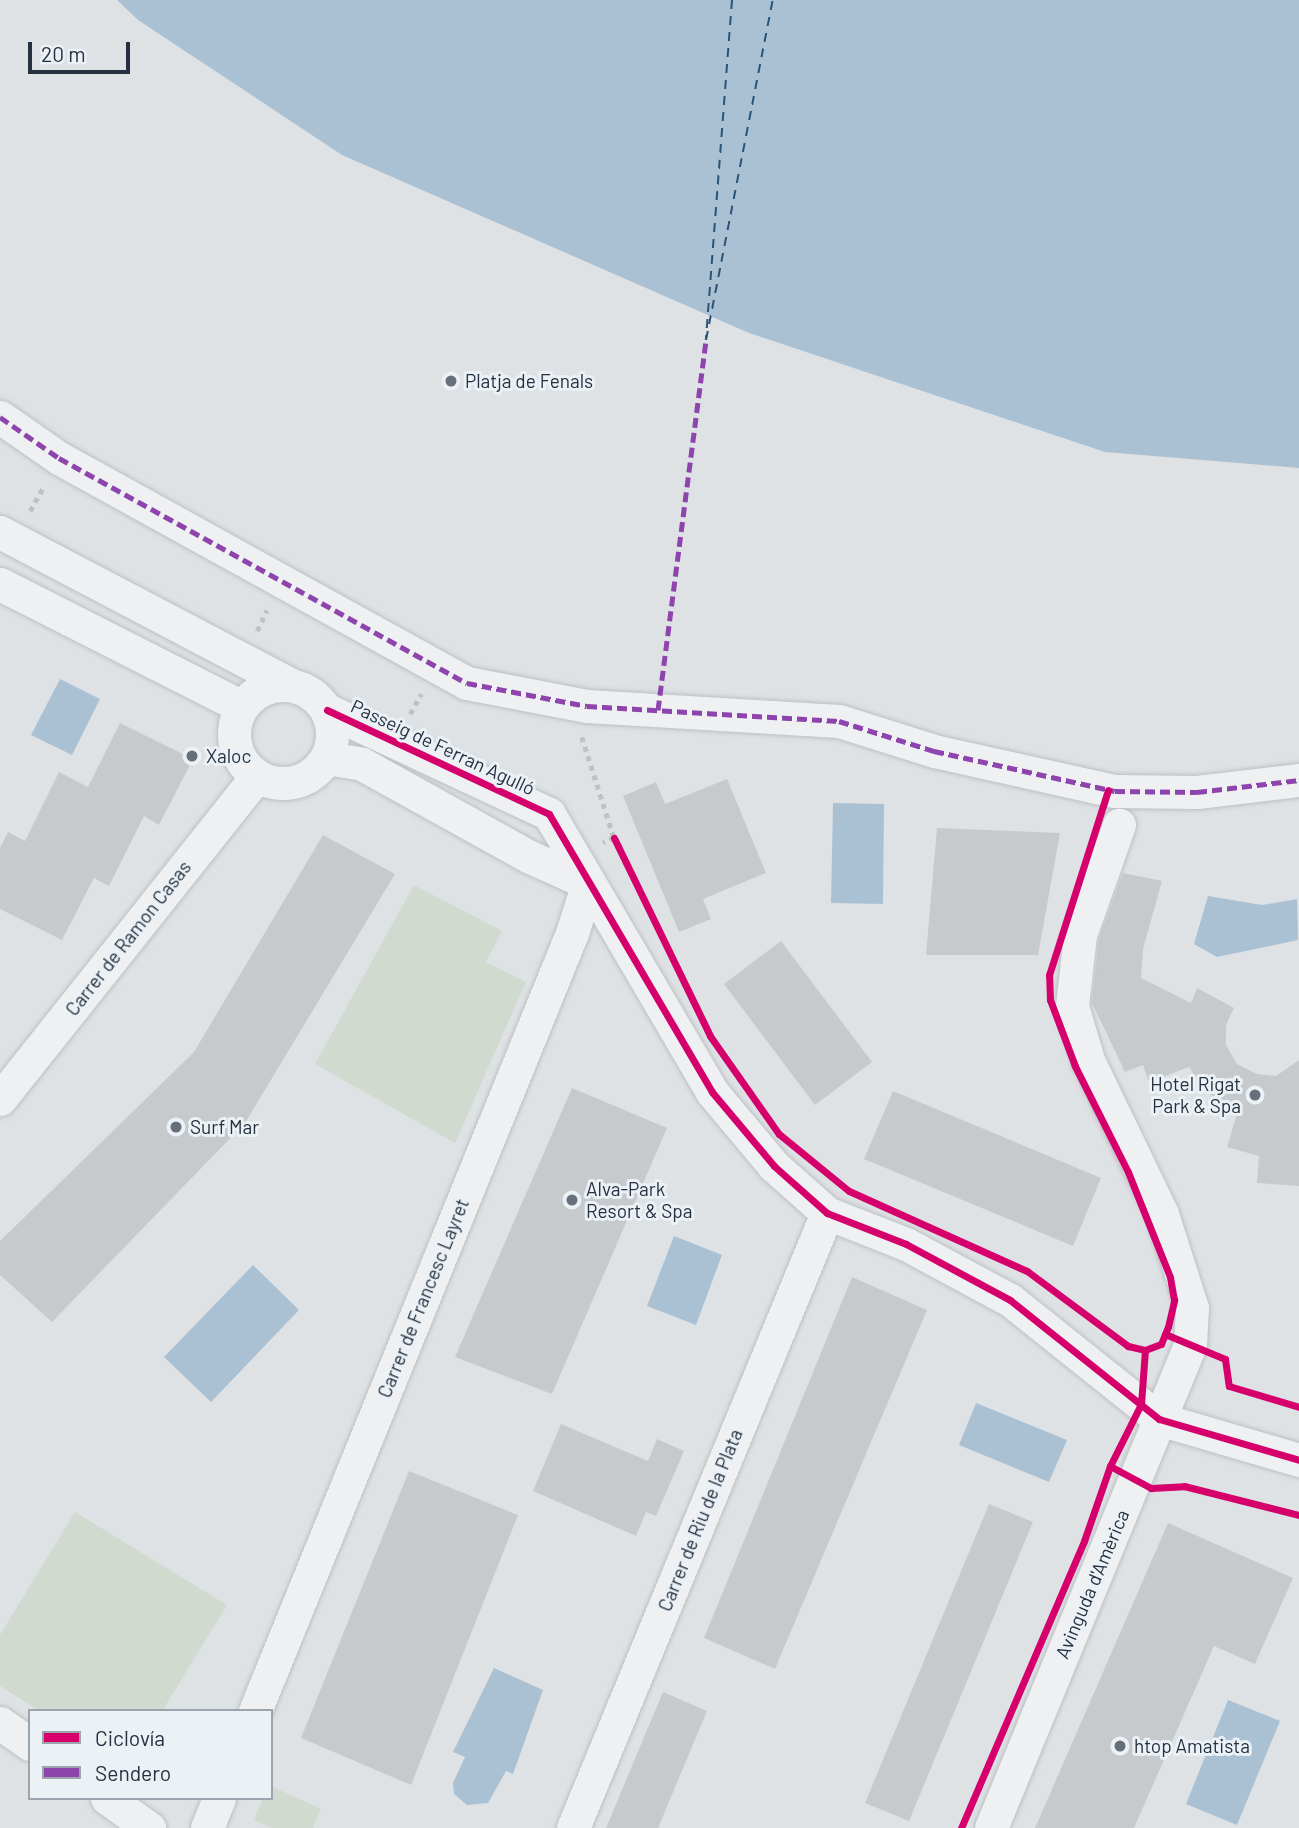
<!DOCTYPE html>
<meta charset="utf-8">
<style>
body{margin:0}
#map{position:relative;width:1299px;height:1828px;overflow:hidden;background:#dfe2e5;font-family:Barlow,sans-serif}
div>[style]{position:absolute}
.green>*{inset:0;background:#d0dacf}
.water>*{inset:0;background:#aac1d4}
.ferry>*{height:2px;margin-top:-1px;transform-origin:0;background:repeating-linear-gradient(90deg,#2b5377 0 9px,transparent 0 16px)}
.building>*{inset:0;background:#c7cacd}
.path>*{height:4.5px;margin-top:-2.25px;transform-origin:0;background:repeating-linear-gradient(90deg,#bec1c5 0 5px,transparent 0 10px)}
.roads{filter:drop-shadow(0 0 2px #bdc0c3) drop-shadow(0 0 2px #bdc0c3)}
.street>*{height:33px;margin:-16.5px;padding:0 16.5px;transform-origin:16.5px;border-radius:16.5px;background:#eef0f2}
.street>.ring{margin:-16.5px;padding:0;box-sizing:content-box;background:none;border:33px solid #eef0f2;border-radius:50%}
.quiet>*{height:5px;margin-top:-2.5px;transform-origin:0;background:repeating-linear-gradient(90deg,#8e44ad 0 10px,transparent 0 15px)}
.cycleway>*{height:7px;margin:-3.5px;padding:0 3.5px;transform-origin:3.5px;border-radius:3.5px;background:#d6006c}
.dots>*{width:19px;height:19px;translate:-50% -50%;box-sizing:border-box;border:4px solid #ecf1f6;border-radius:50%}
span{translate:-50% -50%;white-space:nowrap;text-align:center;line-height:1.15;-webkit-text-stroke:6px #ecf1f6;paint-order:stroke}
.poi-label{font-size:19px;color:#253140}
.left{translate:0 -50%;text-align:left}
.right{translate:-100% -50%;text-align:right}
.street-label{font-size:19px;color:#253140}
.legend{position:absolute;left:28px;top:1709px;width:245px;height:91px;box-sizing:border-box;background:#ecf1f6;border:2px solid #9ca4ad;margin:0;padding:9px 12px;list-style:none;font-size:21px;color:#253140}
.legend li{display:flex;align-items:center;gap:14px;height:35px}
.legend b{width:35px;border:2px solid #9ca4ad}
.scale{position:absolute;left:28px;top:42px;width:102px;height:32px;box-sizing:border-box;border:4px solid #253140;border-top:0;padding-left:9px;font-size:21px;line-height:24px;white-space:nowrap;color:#253140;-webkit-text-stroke:5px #ecf1f6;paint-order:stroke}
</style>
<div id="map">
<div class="green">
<div style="clip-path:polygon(414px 885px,502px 931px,486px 962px,526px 982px,455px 1143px,315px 1064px)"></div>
<div style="clip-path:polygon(75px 1512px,227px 1605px,162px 1711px,40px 1711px,0 1686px,0 1635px)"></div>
<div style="clip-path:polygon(271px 1786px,321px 1809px,313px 1828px,272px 1828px,254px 1820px,263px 1798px,271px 1798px)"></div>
</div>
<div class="water">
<div style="clip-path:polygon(117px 0,1299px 0,1299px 468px,1105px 452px,749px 333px,342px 155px,138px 20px)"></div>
<div style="clip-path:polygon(60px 679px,100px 699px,72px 755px,31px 735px)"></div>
<div style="clip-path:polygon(833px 803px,884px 804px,883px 904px,831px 903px)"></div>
<div style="clip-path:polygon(1208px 896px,1262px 905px,1297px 899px,1298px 940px,1217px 957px,1194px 944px)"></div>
<div style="clip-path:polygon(674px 1236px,722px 1255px,696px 1325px,647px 1306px)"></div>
<div style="clip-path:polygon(253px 1265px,299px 1310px,211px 1402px,164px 1357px)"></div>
<div style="clip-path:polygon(976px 1403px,1067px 1440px,1049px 1482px,959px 1445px)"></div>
<div style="clip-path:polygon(494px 1668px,543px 1690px,513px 1774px,506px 1771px,488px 1803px,467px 1805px,454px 1794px,453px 1783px,465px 1757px,453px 1752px)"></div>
<div style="clip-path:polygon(1228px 1700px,1280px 1721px,1237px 1825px,1186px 1804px)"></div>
</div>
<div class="ferry">
<div style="left:732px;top:0;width:341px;rotate:94.4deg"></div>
<div style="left:706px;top:340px;width:347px;rotate:-78.9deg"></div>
</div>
<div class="building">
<div style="clip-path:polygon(120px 723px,193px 759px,159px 825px,144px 816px,109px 886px,94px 878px,62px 940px,0 909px,0 848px,8px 832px,25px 841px,59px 772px,88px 787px)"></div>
<div style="clip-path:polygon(727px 779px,766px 873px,703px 899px,711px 919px,679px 932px,623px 796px,656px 782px,665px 804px)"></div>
<div style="clip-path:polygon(937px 828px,1060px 833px,1038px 955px,926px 955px)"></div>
<div style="clip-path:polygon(323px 835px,395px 874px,245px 1123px,52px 1322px,0 1275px,0 1241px,194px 1052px)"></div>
<div style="clip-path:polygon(1123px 873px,1162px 881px,1143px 949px,1141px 978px,1191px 1003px,1197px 988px,1234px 1008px,1226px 1025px,1226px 1045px,1237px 1064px,1257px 1074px,1276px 1076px,1299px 1060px,1299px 1186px,1257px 1183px,1259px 1156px,1227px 1147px,1236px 1117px,1202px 1087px,1189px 1067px,1149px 1082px,1143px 1065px,1125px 1072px,1092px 1003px,1099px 939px)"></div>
<div style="clip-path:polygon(781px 941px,872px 1062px,815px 1105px,724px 984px)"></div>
<div style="clip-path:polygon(572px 1088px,667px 1128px,552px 1394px,455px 1357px)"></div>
<div style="clip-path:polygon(893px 1091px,1101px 1178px,1073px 1246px,864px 1159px)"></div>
<div style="clip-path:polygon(852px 1277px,927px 1310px,775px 1669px,704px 1638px)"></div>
<div style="clip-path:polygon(561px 1424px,648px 1461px,657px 1439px,684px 1451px,656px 1516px,646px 1512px,636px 1536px,533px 1491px)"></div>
<div style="clip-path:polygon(409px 1471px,518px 1515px,411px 1785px,301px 1738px)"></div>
<div style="clip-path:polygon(989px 1504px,1033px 1522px,909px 1821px,865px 1803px)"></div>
<div style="clip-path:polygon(1168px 1523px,1293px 1578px,1255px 1664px,1214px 1646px,1134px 1828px,1035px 1828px)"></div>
<div style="clip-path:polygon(663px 1692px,707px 1711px,658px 1828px,606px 1828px)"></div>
</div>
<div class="path">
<div style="left:30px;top:511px;width:26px;rotate:-61deg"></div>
<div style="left:257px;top:631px;width:23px;rotate:-65deg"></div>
<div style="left:410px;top:714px;width:23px;rotate:-61deg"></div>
<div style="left:582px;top:737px;width:106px;rotate:72.4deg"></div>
<div style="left:614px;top:838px;width:12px;rotate:156deg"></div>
</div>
<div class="roads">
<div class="street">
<div style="left:0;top:417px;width:72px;rotate:34.8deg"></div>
<div style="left:59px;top:458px;width:466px;rotate:28.9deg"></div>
<div style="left:467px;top:683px;width:122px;rotate:10.9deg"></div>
<div style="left:587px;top:706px;width:252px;rotate:3.4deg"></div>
<div style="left:839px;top:721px;width:100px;rotate:17.5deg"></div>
<div style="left:934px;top:751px;width:185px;rotate:12.5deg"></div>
<div style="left:1115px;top:791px;width:82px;rotate:0.7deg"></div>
<div style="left:1197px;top:792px;width:103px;rotate:-6.7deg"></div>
<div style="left:0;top:532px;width:329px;rotate:27.7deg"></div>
<div style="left:0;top:584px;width:271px;rotate:26.9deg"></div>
<div class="ring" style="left:234px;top:685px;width:65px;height:65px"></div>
<div style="left:327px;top:710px;width:245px;rotate:25.1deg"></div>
<div style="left:549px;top:814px;width:322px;rotate:59.6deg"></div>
<div style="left:712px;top:1092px;width:97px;rotate:50deg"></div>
<div style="left:774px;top:1166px;width:71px;rotate:41.6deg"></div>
<div style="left:827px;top:1213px;width:85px;rotate:21.4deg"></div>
<div style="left:906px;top:1244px;width:118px;rotate:28.3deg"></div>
<div style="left:1010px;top:1300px;width:191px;rotate:38.6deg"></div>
<div style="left:1159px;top:1419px;width:146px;rotate:16.3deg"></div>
<div style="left:326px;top:758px;width:36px;rotate:9deg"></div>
<div style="left:362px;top:764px;width:192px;rotate:29deg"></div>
<div style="left:530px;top:857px;width:64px;rotate:24.1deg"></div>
<div style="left:0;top:1099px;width:413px;rotate:-51.5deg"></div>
<div style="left:255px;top:1711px;width:840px;rotate:-67.83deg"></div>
<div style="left:572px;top:933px;width:52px;rotate:-72.3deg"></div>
<div style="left:0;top:1723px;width:37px;rotate:35deg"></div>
<div style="left:107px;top:1798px;width:52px;rotate:35.5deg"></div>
<div style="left:207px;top:1828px;width:32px;rotate:-68deg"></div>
<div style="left:573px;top:1828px;width:665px;rotate:-67.56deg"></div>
<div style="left:991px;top:1828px;width:522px;rotate:-67.61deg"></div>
<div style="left:1190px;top:1345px;width:37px;rotate:-87deg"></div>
<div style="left:1192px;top:1308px;width:99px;rotate:-107.7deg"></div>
<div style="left:1162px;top:1214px;width:171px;rotate:-115.7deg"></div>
<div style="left:1088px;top:1060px;width:56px;rotate:-106.5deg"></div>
<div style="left:1072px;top:1006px;width:71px;rotate:-83.6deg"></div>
<div style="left:1080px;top:935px;width:117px;rotate:-70.5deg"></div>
</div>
</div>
<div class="quiet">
<div style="left:0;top:417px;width:72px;rotate:34.8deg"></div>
<div style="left:59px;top:458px;width:466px;rotate:28.9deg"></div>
<div style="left:467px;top:683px;width:122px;rotate:10.9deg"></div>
<div style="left:587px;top:706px;width:252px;rotate:3.4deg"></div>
<div style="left:839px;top:721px;width:100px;rotate:17.5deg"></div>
<div style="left:934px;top:751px;width:185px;rotate:12.5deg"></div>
<div style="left:1115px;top:791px;width:82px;rotate:0.7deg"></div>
<div style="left:1197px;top:792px;width:103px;rotate:-6.7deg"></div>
<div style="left:658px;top:710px;width:373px;rotate:-82.6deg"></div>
</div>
<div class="cycleway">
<div style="left:327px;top:710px;width:245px;rotate:25.1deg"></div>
<div style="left:549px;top:814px;width:322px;rotate:59.6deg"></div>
<div style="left:712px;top:1092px;width:97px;rotate:50deg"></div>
<div style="left:774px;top:1166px;width:71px;rotate:41.6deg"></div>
<div style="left:827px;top:1213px;width:85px;rotate:21.4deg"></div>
<div style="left:906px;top:1244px;width:118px;rotate:28.3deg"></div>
<div style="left:1010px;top:1300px;width:191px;rotate:38.6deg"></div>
<div style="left:1159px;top:1419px;width:146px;rotate:16.3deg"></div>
<div style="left:614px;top:838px;width:220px;rotate:64.1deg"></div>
<div style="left:710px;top:1036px;width:120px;rotate:54.9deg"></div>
<div style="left:779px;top:1134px;width:90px;rotate:39.2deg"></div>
<div style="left:849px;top:1191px;width:195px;rotate:24.2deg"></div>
<div style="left:1027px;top:1271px;width:126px;rotate:36.6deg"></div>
<div style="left:1128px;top:1346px;width:17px;rotate:13deg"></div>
<div style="left:1145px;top:1350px;width:17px;rotate:-21deg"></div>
<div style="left:1161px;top:1344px;width:18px;rotate:-68deg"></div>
<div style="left:1168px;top:1327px;width:28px;rotate:-77deg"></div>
<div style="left:1174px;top:1300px;width:23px;rotate:-100deg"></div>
<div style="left:1170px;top:1277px;width:113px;rotate:-111.8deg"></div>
<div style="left:1128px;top:1172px;width:119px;rotate:-116.6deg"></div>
<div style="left:1075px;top:1066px;width:71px;rotate:-110.7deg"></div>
<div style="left:1050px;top:1000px;width:25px;rotate:-92deg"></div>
<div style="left:1049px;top:975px;width:194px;rotate:-72.3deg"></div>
<div style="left:1165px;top:1334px;width:65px;rotate:22.6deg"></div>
<div style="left:1225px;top:1359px;width:27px;rotate:82deg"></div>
<div style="left:1229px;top:1386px;width:73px;rotate:16.7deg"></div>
<div style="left:1110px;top:1466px;width:47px;rotate:28.2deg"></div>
<div style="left:1151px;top:1488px;width:33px;rotate:-3deg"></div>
<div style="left:1184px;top:1486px;width:119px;rotate:14.2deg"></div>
<div style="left:961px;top:1828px;width:312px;rotate:-66.8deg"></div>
<div style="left:1084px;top:1541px;width:79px;rotate:-70.9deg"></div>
<div style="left:1110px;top:1466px;width:69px;rotate:-63.4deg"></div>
<div style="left:1141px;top:1404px;width:54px;rotate:-85.8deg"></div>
</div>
<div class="dots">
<div style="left:451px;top:381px;background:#666f7a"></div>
<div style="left:192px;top:756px;background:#666f7a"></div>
<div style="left:1255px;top:1095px;background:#666f7a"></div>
<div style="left:176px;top:1127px;background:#666f7a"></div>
<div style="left:572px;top:1200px;background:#666f7a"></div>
<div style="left:1120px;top:1746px;background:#666f7a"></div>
</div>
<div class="poi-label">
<span class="left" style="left:465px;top:381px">Platja de Fenals</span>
<span class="left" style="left:206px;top:756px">Xaloc</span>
<span class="right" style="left:1241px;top:1095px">Hotel Rigat<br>Park &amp; Spa</span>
<span class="left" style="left:190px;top:1127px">Surf Mar</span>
<span class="left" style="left:586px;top:1200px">Alva-Park<br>Resort &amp; Spa</span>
<span class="left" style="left:1134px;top:1746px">htop Amatista</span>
</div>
<div class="street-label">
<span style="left:443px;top:747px;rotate:25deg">Passeig de Ferran Agulló</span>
<span style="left:128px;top:938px;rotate:-52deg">Carrer de Ramon Casas</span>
<span style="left:423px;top:1298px;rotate:-68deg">Carrer de Francesc Layret</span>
<span style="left:700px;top:1520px;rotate:-68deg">Carrer de Riu de la Plata</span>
<span style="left:1092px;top:1584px;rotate:-67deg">Avinguda d'Amèrica</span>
</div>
<ul class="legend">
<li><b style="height:9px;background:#d6006c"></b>Ciclovía</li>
<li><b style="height:9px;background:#8e44ad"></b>Sendero</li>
</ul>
<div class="scale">20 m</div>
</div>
